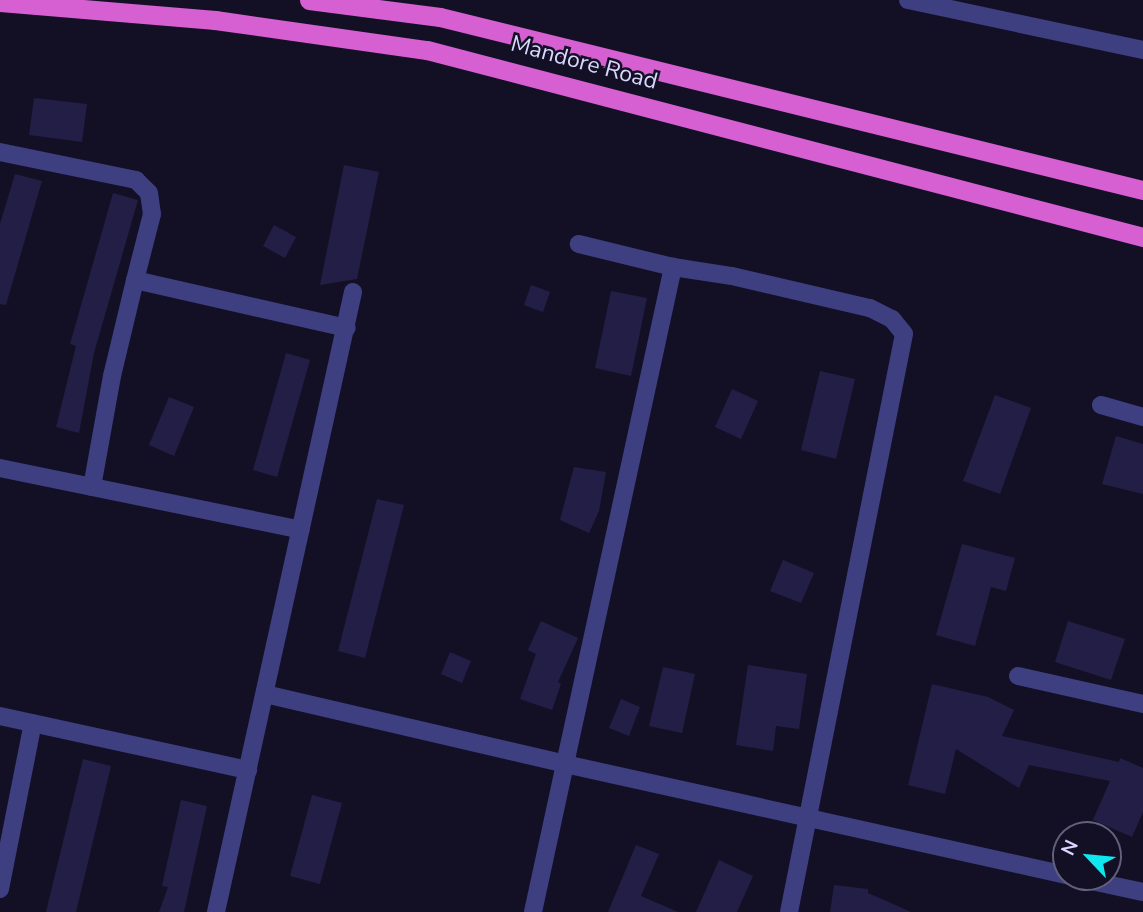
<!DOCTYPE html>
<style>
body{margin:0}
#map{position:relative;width:1143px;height:912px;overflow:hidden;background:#131025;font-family:"Nunito Sans",sans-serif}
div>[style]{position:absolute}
.building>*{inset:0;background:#231e45}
.minor>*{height:18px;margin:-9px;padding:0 9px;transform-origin:9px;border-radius:9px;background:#3e3f81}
.trunk>*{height:19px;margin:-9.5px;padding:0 9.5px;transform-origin:9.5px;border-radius:9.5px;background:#d65fd1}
span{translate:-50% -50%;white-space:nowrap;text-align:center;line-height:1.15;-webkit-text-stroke:5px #131025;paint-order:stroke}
.street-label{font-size:23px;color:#d9d7fd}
.north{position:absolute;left:1052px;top:821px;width:70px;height:70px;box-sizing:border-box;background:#131025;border:2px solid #62607b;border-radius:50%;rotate:296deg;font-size:19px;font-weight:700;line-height:28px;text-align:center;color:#d9d7fd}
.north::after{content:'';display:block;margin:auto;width:24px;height:32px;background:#0fe6f0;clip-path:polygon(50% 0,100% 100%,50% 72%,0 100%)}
</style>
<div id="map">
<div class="building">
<div style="clip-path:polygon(34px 98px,87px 104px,82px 142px,29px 135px)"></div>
<div style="clip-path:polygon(344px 165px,379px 172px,357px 279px,320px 285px)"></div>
<div style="clip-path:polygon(15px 174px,42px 181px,6px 305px,0 304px,0 224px)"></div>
<div style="clip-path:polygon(113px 193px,138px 200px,94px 353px,79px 433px,56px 427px,76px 346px,70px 344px)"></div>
<div style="clip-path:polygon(274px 225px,296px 237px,285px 258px,263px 246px)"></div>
<div style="clip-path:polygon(531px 285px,550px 292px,543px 312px,524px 305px)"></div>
<div style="clip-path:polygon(611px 291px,647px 298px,631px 376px,595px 368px)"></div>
<div style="clip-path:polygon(286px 353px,310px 360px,277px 477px,253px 470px)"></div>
<div style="clip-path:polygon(820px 371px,855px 379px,836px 459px,801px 450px)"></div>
<div style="clip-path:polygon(732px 389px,758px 401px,741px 439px,715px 427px)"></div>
<div style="clip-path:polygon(995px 395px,1031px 408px,1000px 494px,963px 481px)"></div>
<div style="clip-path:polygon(169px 397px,194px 407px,174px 456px,149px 445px)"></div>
<div style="clip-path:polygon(1116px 436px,1143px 444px,1143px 494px,1102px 484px)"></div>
<div style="clip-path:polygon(574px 467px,606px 472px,599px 511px,589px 533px,560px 520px)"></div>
<div style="clip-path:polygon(377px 499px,404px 505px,365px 658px,338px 651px)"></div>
<div style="clip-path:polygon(962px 544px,1015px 558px,1006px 591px,991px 587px,975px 646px,936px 635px)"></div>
<div style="clip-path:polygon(783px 560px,814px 573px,801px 603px,770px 591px)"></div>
<div style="clip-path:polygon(541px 621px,578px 638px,558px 682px,561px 684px,552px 710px,520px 699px,536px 654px,528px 650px)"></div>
<div style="clip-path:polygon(1068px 621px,1125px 639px,1111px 680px,1055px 662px)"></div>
<div style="clip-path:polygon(450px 652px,471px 661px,462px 683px,441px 674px)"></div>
<div style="clip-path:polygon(748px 665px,807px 674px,799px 729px,776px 726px,773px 751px,736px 745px)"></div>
<div style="clip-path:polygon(663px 667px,695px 674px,682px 733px,649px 726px)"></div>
<div style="clip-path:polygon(932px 684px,988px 697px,1014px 710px,1002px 736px,1119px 762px,1120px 758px,1143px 768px,1143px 812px,1132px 837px,1093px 820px,1110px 781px,1029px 765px,1019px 788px,956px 749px,945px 794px,908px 785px)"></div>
<div style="clip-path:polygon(621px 699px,640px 707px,629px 736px,609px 728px)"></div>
<div style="clip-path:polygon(83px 759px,111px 766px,76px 912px,46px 912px)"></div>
<div style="clip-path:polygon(312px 795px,342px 803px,320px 884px,290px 876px)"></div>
<div style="clip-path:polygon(181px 800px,207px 806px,184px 912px,159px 912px,168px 887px,162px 886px)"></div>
<div style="clip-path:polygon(636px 845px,659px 854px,641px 896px,678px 912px,608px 912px)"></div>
<div style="clip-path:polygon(719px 860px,753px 876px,737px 912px,696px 912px)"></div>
<div style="clip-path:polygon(834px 885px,868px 889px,868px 893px,911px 912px,830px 912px)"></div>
</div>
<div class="minor">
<div style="left:908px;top:0;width:240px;rotate:12deg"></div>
<div style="left:0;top:152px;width:139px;rotate:11.6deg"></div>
<div style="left:136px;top:180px;width:18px;rotate:45deg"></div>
<div style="left:149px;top:193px;width:21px;rotate:82deg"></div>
<div style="left:152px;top:214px;width:68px;rotate:104.4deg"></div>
<div style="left:673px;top:267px;width:60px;rotate:8.7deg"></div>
<div style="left:732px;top:276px;width:142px;rotate:13.1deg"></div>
<div style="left:870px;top:308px;width:25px;rotate:27deg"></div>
<div style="left:892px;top:319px;width:19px;rotate:51deg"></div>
<div style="left:904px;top:334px;width:589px;rotate:101.25deg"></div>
<div style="left:1101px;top:405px;width:44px;rotate:15.9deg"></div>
<div style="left:0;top:468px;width:307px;rotate:11.6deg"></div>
<div style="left:92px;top:487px;width:113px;rotate:-79.8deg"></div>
<div style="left:112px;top:376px;width:99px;rotate:-76.5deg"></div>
<div style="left:135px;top:280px;width:217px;rotate:12.8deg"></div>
<div style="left:1018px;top:676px;width:128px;rotate:12.6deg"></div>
<div style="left:265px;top:694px;width:308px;rotate:13.1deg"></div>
<div style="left:565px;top:764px;width:509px;rotate:-77.74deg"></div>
<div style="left:673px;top:267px;width:97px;rotate:-166.3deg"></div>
<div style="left:0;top:716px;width:254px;rotate:12.3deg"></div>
<div style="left:1073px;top:877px;width:72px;rotate:12.1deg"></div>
<div style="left:0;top:889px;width:169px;rotate:-78.8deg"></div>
<div style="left:216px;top:912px;width:635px;rotate:-77.54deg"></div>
<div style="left:533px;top:912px;width:151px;rotate:-77.8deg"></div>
<div style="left:565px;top:764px;width:513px;rotate:12.49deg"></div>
</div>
<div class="trunk">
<div style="left:309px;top:0;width:132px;rotate:7.4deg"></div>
<div style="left:440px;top:17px;width:724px;rotate:13.83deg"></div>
<div style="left:0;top:2px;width:216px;rotate:4.8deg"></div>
<div style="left:215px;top:20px;width:214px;rotate:8.1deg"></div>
<div style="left:427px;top:50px;width:740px;rotate:14.64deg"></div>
</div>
<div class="street-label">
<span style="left:584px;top:63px;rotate:15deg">Mandore Road</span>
</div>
<div class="north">N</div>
</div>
